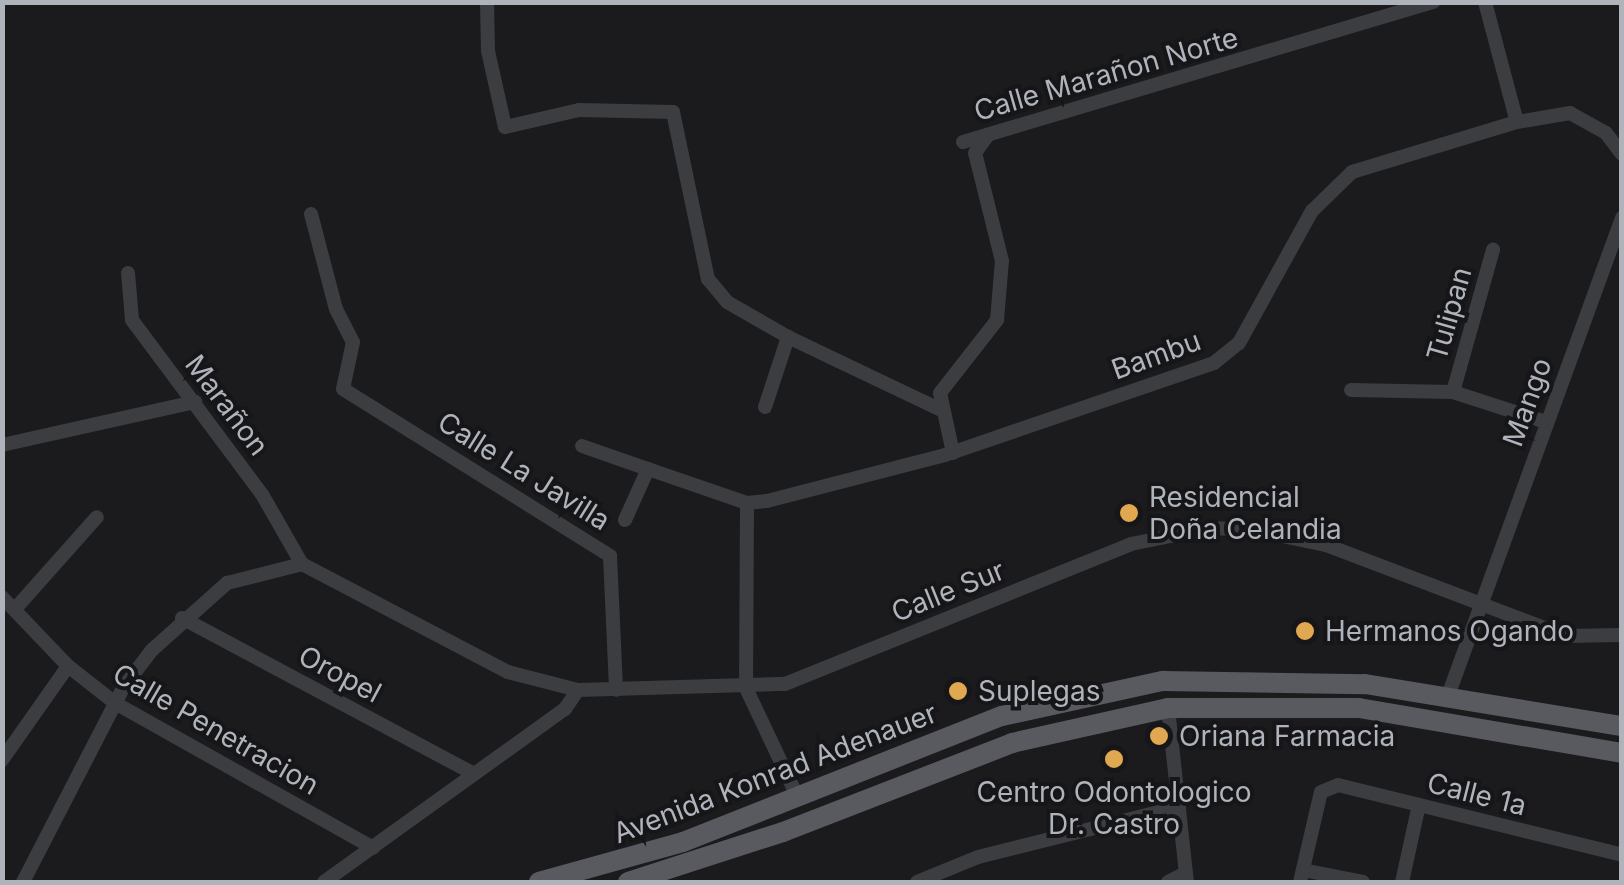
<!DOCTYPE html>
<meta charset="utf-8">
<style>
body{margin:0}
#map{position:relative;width:1624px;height:885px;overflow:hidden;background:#1b1b1d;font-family:Inter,sans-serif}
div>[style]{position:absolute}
.minor>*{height:14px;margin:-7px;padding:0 7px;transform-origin:7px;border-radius:7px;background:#3c3d41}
.primary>*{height:20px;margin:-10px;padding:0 10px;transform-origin:10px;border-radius:10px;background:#585a60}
.dots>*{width:28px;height:28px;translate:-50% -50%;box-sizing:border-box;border:5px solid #161618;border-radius:50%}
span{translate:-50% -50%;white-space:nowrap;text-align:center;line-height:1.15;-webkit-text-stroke:8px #161618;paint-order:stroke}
.street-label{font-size:28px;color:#afb3bb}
.poi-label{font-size:28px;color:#afb3bb}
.left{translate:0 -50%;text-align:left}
.frame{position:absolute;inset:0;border:5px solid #afb3bb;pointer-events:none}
</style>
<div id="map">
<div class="minor">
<div style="left:487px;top:2px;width:49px;rotate:88.8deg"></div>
<div style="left:488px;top:51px;width:78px;rotate:77.4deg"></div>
<div style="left:505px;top:127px;width:76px;rotate:-12.9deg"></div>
<div style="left:579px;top:110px;width:94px;rotate:1.2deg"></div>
<div style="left:673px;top:112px;width:171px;rotate:78.2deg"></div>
<div style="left:708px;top:279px;width:30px;rotate:50deg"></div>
<div style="left:727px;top:302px;width:70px;rotate:29.8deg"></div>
<div style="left:1485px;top:2px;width:124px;rotate:75.1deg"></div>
<div style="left:963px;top:142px;width:491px;rotate:-16.6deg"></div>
<div style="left:311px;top:214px;width:98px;rotate:75.3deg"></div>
<div style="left:336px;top:309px;width:37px;rotate:63deg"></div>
<div style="left:353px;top:342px;width:48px;rotate:102deg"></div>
<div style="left:343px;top:389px;width:315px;rotate:32deg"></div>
<div style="left:610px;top:556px;width:134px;rotate:87.4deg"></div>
<div style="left:128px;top:273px;width:47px;rotate:85.1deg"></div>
<div style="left:132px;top:320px;width:219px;rotate:53.3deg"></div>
<div style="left:263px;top:496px;width:78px;rotate:60.2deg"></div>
<div style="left:1351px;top:390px;width:102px;rotate:1.1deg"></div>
<div style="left:1453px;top:392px;width:98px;rotate:17.9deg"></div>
<div style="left:1453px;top:392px;width:148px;rotate:-74.3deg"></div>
<div style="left:765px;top:407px;width:74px;rotate:-71.8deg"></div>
<div style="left:788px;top:337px;width:172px;rotate:25.5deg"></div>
<div style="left:2px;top:445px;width:198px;rotate:-12.6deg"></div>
<div style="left:582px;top:446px;width:70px;rotate:19.2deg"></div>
<div style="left:953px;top:453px;width:61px;rotate:-102.2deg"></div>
<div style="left:940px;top:393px;width:93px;rotate:-52deg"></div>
<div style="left:997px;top:320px;width:59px;rotate:-85.2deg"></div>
<div style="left:1002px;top:261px;width:111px;rotate:-104deg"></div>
<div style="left:975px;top:153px;width:22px;rotate:-54deg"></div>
<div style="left:747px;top:503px;width:185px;rotate:90.3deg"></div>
<div style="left:746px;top:688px;width:119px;rotate:64.7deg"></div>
<div style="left:625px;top:520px;width:56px;rotate:-65.7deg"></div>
<div style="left:648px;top:469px;width:105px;rotate:19deg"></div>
<div style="left:747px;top:503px;width:20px;rotate:-6deg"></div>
<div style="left:767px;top:501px;width:184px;rotate:-14.5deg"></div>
<div style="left:945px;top:455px;width:284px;rotate:-18.9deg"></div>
<div style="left:1214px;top:363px;width:32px;rotate:-39deg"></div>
<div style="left:1239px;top:343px;width:151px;rotate:-61.1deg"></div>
<div style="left:1312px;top:211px;width:56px;rotate:-44.3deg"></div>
<div style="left:1352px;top:172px;width:172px;rotate:-16.9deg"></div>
<div style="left:1517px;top:122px;width:54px;rotate:-9.6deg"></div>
<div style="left:1570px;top:113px;width:41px;rotate:29.1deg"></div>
<div style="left:1606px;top:133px;width:26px;rotate:53deg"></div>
<div style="left:302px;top:564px;width:233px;rotate:27.7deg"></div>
<div style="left:508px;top:672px;width:72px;rotate:14.4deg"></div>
<div style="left:578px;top:690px;width:207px;rotate:-1.7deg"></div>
<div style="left:785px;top:684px;width:373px;rotate:-22deg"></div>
<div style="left:1131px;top:544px;width:81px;rotate:-11.4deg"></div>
<div style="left:1210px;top:528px;width:44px;rotate:2.6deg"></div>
<div style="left:1254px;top:530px;width:74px;rotate:11.8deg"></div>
<div style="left:1326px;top:545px;width:256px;rotate:20.8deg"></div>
<div style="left:1565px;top:636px;width:57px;rotate:-1deg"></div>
<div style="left:2px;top:597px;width:95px;rotate:46.3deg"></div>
<div style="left:68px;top:666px;width:60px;rotate:38.2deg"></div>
<div style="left:115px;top:703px;width:296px;rotate:29.3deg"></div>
<div style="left:15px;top:609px;width:123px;rotate:-48.3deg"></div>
<div style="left:182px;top:618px;width:331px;rotate:28.1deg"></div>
<div style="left:1449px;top:693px;width:506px;rotate:-69.99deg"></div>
<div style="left:1168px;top:708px;width:175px;rotate:83.8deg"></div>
<div style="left:2px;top:760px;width:115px;rotate:-54.9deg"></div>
<div style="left:1303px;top:870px;width:61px;rotate:11.3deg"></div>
<div style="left:23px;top:882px;width:218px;rotate:-62.7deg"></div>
<div style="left:123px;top:688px;width:48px;rotate:-52.7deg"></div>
<div style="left:152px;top:650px;width:101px;rotate:-41.8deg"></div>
<div style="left:227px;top:583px;width:77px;rotate:-14.2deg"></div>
<div style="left:324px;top:882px;width:297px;rotate:-35.7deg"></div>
<div style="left:565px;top:709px;width:23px;rotate:-56deg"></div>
<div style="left:917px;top:882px;width:66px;rotate:-22.3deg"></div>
<div style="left:978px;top:857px;width:207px;rotate:-14deg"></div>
<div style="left:1168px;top:882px;width:20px;rotate:-27deg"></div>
<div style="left:1300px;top:882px;width:92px;rotate:-76.9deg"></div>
<div style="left:1321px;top:792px;width:18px;rotate:-22deg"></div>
<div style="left:1338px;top:785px;width:292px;rotate:13.8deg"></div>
<div style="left:1402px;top:882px;width:79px;rotate:-77.6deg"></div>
</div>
<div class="primary">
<div style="left:539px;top:882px;width:149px;rotate:-15.5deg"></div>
<div style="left:683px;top:842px;width:343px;rotate:-21.6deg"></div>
<div style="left:1002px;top:716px;width:165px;rotate:-12.3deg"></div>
<div style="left:1163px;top:681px;width:202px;rotate:0.9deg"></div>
<div style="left:1365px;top:684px;width:260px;rotate:9.3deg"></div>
<div style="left:628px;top:882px;width:163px;rotate:-17.9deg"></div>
<div style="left:783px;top:832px;width:246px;rotate:-21.2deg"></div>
<div style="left:1012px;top:743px;width:160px;rotate:-12.6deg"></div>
<div style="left:1168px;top:708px;width:191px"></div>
<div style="left:1359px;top:708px;width:267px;rotate:9.7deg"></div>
</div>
<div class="dots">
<div style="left:1129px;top:513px;background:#dfa851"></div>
<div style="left:1305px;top:631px;background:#dfa851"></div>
<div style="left:958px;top:691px;background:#dfa851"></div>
<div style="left:1159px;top:736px;background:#dfa851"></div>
<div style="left:1114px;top:759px;background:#dfa851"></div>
</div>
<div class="street-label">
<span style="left:1106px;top:74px;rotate:-16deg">Calle Marañon Norte</span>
<span style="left:1449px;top:314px;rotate:-74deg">Tulipan</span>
<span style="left:1156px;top:355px;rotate:-20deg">Bambu</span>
<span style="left:1527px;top:402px;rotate:-70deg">Mango</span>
<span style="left:227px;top:405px;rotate:53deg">Marañon</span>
<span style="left:524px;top:471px;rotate:32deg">Calle La Javilla</span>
<span style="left:948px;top:591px;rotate:-22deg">Calle Sur</span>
<span style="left:340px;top:674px;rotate:28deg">Oropel</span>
<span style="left:216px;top:729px;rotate:30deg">Calle Penetracion</span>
<span style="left:775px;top:773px;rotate:-21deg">Avenida Konrad Adenauer</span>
<span style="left:1477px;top:794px;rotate:14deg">Calle 1a</span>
</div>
<div class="poi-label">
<span class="left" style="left:1149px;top:513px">Residencial<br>Doña Celandia</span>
<span class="left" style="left:1325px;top:631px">Hermanos Ogando</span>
<span class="left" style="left:978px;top:691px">Suplegas</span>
<span class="left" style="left:1179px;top:736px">Oriana Farmacia</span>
<span style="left:1114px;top:808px">Centro Odontologico<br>Dr. Castro</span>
</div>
<div class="frame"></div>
</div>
